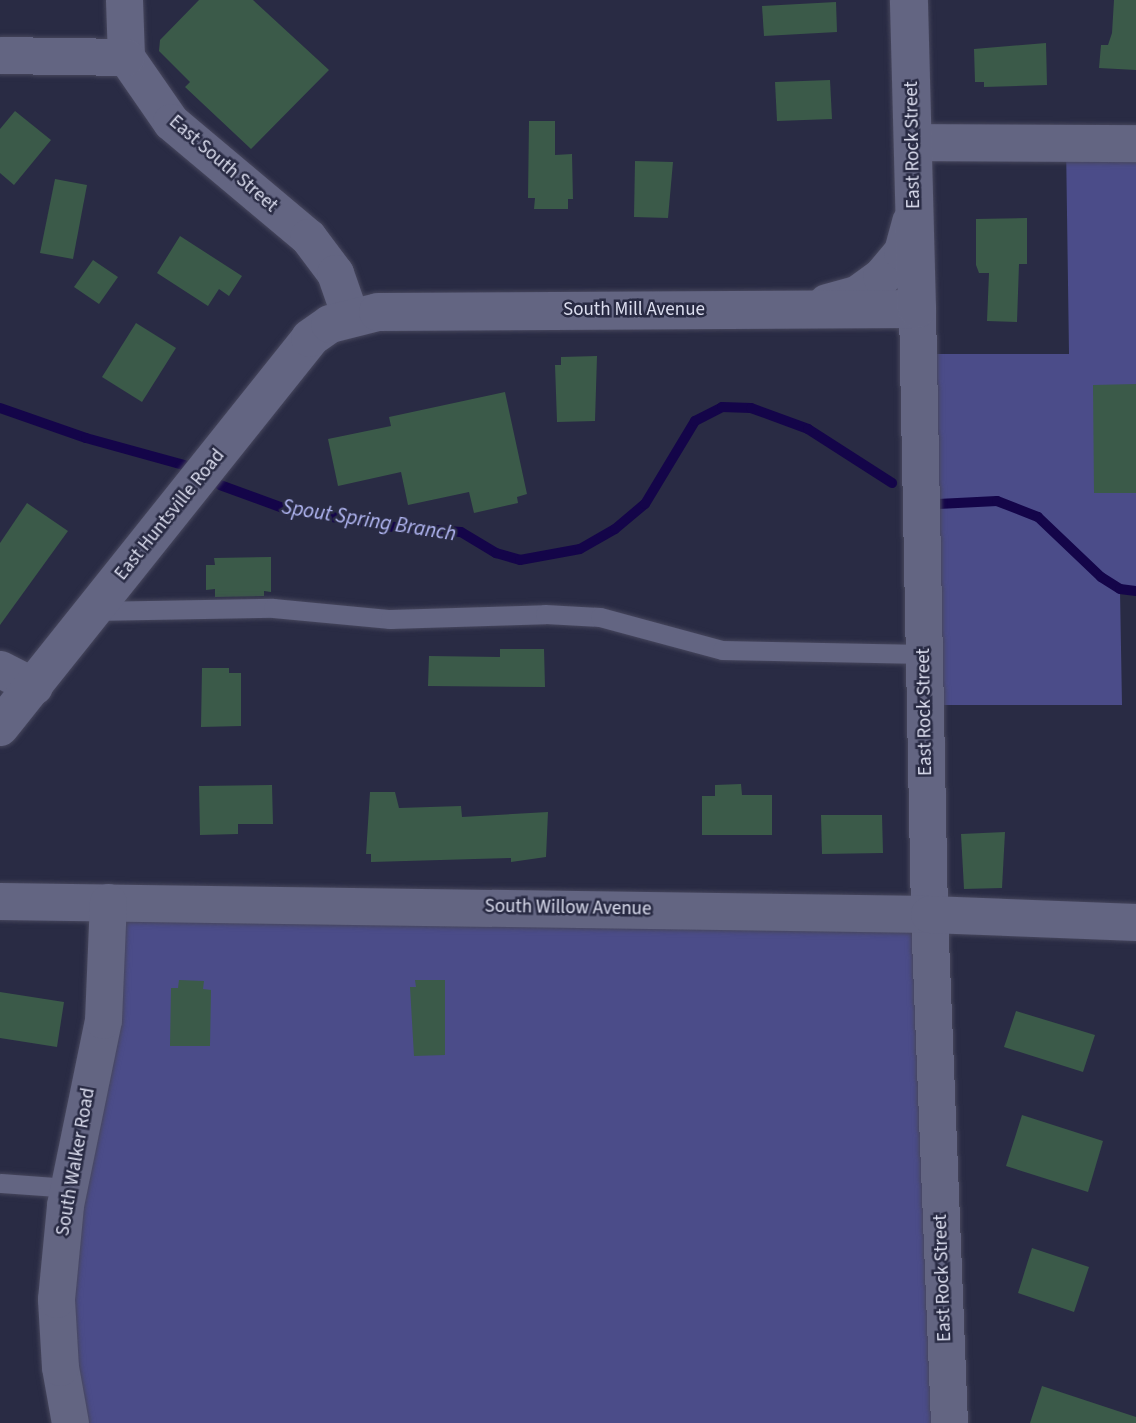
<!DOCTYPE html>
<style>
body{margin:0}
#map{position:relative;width:1136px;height:1423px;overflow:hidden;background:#292b44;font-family:"Source Sans 3",sans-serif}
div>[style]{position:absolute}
.green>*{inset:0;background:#4b4c89}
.stream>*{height:10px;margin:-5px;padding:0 5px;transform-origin:5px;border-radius:5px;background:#140549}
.building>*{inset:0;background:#3b5a49}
.roads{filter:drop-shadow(0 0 2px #47475d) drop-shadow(0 0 2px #47475d)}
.service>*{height:19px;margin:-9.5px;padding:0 9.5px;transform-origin:9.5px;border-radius:9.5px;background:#636582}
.minor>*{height:37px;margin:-18.5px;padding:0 18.5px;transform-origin:18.5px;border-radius:18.5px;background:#636582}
.tertiary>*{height:38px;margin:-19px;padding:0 19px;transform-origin:19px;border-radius:19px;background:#636582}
span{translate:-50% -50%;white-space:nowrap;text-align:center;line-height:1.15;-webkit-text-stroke:5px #292b44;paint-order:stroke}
.street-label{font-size:19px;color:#dcdeef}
.water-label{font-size:21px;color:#b4b9f6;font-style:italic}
</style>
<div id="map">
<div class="green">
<div style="clip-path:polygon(1066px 143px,1136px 143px,1136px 591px,1120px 590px,1122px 705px,925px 705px,919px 354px,1069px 354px)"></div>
<div style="clip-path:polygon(108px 902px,929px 914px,949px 1423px,70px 1423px,60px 1367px)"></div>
</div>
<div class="stream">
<div style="left:0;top:408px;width:91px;rotate:19.2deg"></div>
<div style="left:86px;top:438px;width:102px;rotate:15.4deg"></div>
<div style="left:220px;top:485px;width:67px;rotate:20.1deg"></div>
<div style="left:283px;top:508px;width:101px;rotate:10.3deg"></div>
<div style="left:382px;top:526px;width:79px;rotate:4.3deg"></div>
<div style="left:461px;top:532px;width:41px;rotate:31deg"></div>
<div style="left:496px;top:553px;width:25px;rotate:16deg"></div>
<div style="left:520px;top:560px;width:61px;rotate:-10.4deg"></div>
<div style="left:580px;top:549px;width:40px;rotate:-29.7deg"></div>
<div style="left:615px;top:529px;width:39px;rotate:-40deg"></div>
<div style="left:645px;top:504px;width:97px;rotate:-58.9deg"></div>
<div style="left:695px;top:421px;width:30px;rotate:-27deg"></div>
<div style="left:722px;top:407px;width:29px;rotate:2deg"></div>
<div style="left:751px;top:408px;width:61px;rotate:20.2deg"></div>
<div style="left:808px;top:429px;width:100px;rotate:32.7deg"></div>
<div style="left:938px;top:504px;width:59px;rotate:-2.9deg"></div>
<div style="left:997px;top:501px;width:44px;rotate:21.3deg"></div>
<div style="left:1038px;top:517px;width:87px;rotate:43.6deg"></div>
<div style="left:1101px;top:577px;width:22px;rotate:32deg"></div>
<div style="left:1120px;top:589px;width:16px;rotate:7deg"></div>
</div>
<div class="building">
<div style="clip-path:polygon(199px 0,253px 0,329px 70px,251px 149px,185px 87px,190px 82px,159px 51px,160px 40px)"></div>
<div style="clip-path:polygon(1114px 0,1136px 0,1136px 70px,1099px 68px,1101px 45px,1108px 45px,1112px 33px)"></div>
<div style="clip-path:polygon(836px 2px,837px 32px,764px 36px,762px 6px)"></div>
<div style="clip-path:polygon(1046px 43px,1047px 85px,984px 87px,984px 82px,975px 82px,974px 49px)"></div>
<div style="clip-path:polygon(830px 80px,832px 119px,777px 121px,775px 82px)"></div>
<div style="clip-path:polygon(15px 111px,51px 140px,14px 185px,0 173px,0 129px)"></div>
<div style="clip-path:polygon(529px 121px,555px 121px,555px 155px,572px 154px,573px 199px,568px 199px,568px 209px,534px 209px,535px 198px,528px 198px)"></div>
<div style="clip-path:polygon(635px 161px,673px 162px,668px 218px,634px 217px)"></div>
<div style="clip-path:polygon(55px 179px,87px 185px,73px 259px,40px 253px)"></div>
<div style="clip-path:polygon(1027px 218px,1027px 264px,1019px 264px,1017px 322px,987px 321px,989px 273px,979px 273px,976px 265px,976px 219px)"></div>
<div style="clip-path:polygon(180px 236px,242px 276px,229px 296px,219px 289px,208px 306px,157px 273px)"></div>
<div style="clip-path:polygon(93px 260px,118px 277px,99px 304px,74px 287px)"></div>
<div style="clip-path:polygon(136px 323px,176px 348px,142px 402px,102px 377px)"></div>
<div style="clip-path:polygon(597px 356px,595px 421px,557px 422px,555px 365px,561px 365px,561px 357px)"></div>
<div style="clip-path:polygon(1136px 384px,1136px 493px,1094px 493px,1093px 385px)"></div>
<div style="clip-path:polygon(505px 392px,527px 494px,517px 497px,518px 503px,474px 513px,469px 492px,408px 505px,401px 472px,338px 486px,328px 439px,391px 426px,389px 417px)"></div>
<div style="clip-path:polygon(27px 503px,68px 531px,0 625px,0 543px)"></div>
<div style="clip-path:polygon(271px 557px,271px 592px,264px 591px,264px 596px,215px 597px,215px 589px,206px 590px,206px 565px,215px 565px,214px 558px)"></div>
<div style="clip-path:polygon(500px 649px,544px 649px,545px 687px,428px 686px,429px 656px,500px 657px)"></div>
<div style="clip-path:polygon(202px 668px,229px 668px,229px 673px,241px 673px,241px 726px,201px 727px)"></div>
<div style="clip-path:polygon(741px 784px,742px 795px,772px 795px,772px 835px,702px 835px,702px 796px,715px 796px,715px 785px)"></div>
<div style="clip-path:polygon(272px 785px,273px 824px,238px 824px,238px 834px,200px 835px,199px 786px)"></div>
<div style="clip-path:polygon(370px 792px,395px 792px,399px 808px,461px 806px,462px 817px,548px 812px,546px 857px,511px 862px,511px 858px,371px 862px,371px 854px,366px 854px)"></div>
<div style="clip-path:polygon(821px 815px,882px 815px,883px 853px,822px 854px)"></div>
<div style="clip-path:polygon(1005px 832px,1002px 888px,964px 889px,961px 834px)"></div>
<div style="clip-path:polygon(179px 980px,204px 981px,203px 989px,211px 990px,210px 1046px,170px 1046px,171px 988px,178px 988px)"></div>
<div style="clip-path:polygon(415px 980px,445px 980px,445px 1055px,414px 1056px,410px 987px,416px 987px)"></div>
<div style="clip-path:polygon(0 992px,64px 1002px,57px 1047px,0 1038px)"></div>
<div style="clip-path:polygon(1016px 1011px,1095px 1035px,1083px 1072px,1004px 1047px)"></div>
<div style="clip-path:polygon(1022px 1115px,1103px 1141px,1088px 1192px,1006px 1166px)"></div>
<div style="clip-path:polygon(1032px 1248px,1089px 1267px,1074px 1312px,1018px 1293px)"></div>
<div style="clip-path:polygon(1042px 1386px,1136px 1417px,1136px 1423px,1030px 1423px)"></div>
</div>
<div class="roads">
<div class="service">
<div style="left:93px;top:611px;width:180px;rotate:-1deg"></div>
<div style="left:273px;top:608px;width:118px;rotate:5.4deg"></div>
<div style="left:390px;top:619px;width:155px;rotate:-1.8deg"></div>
<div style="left:545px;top:614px;width:55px;rotate:3.1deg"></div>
<div style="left:600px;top:617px;width:126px;rotate:15.1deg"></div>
<div style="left:722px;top:650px;width:202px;rotate:1.1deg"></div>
<div style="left:0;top:1183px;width:69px;rotate:4.1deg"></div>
</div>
<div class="minor">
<div style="left:124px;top:0;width:57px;rotate:88deg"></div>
<div style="left:126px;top:57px;width:79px;rotate:55.3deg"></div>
<div style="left:171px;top:122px;width:179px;rotate:40deg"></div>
<div style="left:308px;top:237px;width:45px;rotate:53.1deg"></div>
<div style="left:335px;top:273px;width:46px;rotate:70.8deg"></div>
<div style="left:0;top:55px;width:126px;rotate:0.9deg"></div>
<div style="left:912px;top:142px;width:224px;rotate:0.3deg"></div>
<div style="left:917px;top:309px;width:605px;rotate:88.86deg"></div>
<div style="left:929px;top:914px;width:509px;rotate:87.75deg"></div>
<div style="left:0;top:669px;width:38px;rotate:27deg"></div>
<div style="left:0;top:901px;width:929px;rotate:0.8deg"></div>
<div style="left:929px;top:914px;width:207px;rotate:2.2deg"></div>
<div style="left:70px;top:1423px;width:57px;rotate:-100.1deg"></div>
<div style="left:60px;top:1367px;width:68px;rotate:-93.4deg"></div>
<div style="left:56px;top:1299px;width:94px;rotate:-84.5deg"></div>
<div style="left:65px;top:1205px;width:189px;rotate:-78.4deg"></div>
<div style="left:103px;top:1020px;width:118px;rotate:-87.6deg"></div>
</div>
<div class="tertiary">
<div style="left:827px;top:303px;width:31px;rotate:-15deg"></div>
<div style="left:857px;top:295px;width:31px;rotate:-36deg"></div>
<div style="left:882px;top:277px;width:33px;rotate:-50deg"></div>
<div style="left:903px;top:252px;width:31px;rotate:-75deg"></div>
<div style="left:0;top:727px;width:497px;rotate:-51.4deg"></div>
<div style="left:310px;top:338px;width:24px;rotate:-35deg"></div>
<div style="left:330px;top:324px;width:49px;rotate:-14deg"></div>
<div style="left:378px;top:312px;width:539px;rotate:-0.32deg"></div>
<div style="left:917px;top:309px;width:309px;rotate:-91.5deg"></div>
</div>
</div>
<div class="street-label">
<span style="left:913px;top:145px;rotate:-91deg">East Rock Street</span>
<span style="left:223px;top:164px;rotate:41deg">East South Street</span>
<span style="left:634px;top:310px">South Mill Avenue</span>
<span style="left:170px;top:515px;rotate:-51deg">East Huntsville Road</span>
<span style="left:925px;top:712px;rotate:-91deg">East Rock Street</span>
<span style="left:568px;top:908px;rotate:1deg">South Willow Avenue</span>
<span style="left:76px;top:1162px;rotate:-80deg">South Walker Road</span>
<span style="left:943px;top:1278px;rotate:-92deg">East Rock Street</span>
</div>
<div class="water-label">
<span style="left:369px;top:520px;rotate:9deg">Spout Spring Branch</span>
</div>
</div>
